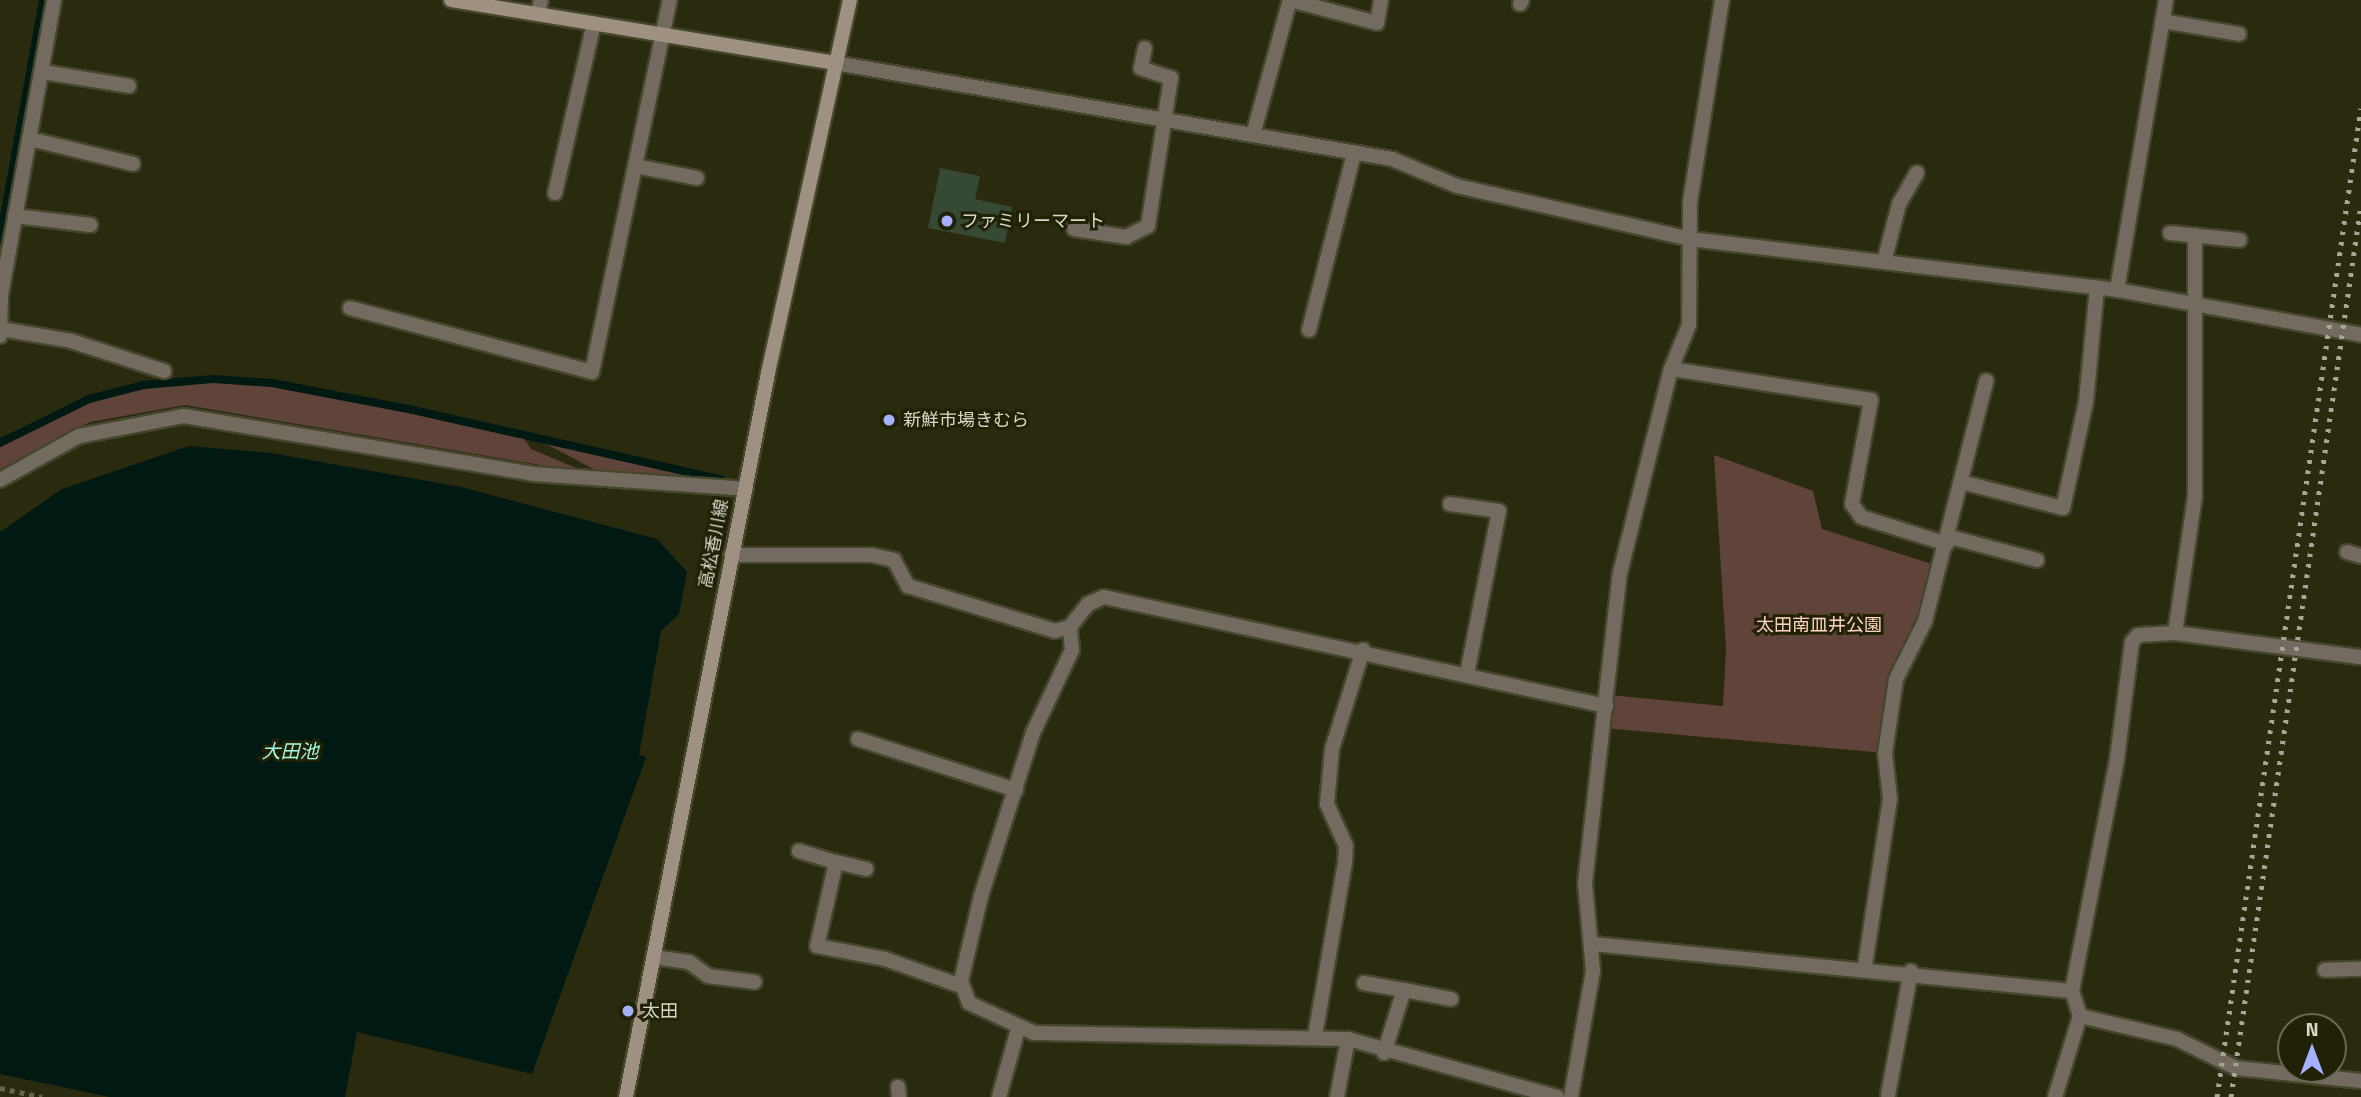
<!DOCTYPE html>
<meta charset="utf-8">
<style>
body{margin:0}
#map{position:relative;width:2361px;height:1097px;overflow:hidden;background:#2a2a0f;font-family:"Titillium Web","Noto Sans JP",sans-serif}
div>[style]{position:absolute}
.green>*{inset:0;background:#614439}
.water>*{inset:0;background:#001913}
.stream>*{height:8px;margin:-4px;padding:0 4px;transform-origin:4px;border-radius:4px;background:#001913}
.building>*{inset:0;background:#364934}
.path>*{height:4.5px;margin-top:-2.25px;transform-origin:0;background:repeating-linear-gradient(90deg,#65664e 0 5px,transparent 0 10px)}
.roads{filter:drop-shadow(2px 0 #46462d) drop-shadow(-2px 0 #46462d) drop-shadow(0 2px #46462d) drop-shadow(0 -2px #46462d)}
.street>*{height:14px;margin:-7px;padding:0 7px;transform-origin:7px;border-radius:7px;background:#736b60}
.secondary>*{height:14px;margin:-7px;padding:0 7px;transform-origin:7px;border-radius:7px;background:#9e917f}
.rail>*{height:5px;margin-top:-2.5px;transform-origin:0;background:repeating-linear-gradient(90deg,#a6a794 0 3.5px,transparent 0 10.5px)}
.dots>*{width:19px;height:19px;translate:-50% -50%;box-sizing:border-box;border:4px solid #212106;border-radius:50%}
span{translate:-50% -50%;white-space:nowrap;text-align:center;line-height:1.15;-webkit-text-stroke:6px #212106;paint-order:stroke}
.poi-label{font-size:18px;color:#d7d8c8}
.left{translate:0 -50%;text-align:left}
.street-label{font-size:18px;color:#d7d8c8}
.park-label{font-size:18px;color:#fed3c2}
.water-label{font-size:19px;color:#a0f8e2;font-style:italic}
.north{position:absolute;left:2277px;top:1013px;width:70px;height:70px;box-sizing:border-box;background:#212106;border:2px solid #6a6a54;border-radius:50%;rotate:0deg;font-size:19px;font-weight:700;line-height:28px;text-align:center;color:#d7d8c8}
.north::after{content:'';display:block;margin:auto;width:24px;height:32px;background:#a5b1fc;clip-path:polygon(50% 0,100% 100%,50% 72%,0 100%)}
</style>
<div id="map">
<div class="green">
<div style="clip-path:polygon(209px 382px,272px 385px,522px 436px,531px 449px,588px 473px,185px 405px,90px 422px,0 469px,0 446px,89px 402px,146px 388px)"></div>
<div style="clip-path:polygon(535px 438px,714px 479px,715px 481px,601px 473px)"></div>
<div style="clip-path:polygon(1714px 455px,1813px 491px,1822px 529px,1938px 566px,1925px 621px,1896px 679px,1885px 753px,1604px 728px,1609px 695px,1723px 706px,1726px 650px)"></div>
</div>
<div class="water">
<div style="clip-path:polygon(189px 446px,271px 453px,461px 487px,657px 539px,687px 572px,679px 614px,661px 631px,639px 755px,646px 757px,532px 1074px,357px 1032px,345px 1097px,110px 1097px,0 1074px,0 532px,62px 489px)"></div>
</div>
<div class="stream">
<div style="left:0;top:239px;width:243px;rotate:-79.8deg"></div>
<div style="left:0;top:443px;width:99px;rotate:-26.3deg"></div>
<div style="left:89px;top:399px;width:57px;rotate:-14.3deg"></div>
<div style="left:144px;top:385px;width:69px;rotate:-5deg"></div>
<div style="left:213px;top:379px;width:59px;rotate:3.9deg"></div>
<div style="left:272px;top:383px;width:144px;rotate:10.8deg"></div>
<div style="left:413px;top:410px;width:315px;rotate:12.7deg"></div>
</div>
<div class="building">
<div style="clip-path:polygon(940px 168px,980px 176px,975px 199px,1012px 207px,1005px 243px,928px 228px)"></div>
</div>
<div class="path">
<div style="left:0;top:1088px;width:43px;rotate:12.1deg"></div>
</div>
<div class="roads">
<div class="street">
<div style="left:1290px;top:0;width:90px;rotate:14.8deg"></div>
<div style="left:1377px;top:23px;width:23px;rotate:-80deg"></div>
<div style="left:1520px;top:4px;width:4px;rotate:-63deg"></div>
<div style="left:538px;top:14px;width:14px;rotate:-78deg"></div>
<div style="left:2162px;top:21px;width:78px;rotate:9.6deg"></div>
<div style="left:835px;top:63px;width:565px;rotate:9.78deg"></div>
<div style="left:1392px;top:159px;width:70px;rotate:22.6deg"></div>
<div style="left:1457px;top:186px;width:239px;rotate:12.8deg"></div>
<div style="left:1690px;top:239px;width:430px;rotate:6.8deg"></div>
<div style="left:2117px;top:290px;width:248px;rotate:10.4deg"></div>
<div style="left:43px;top:72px;width:87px;rotate:9.2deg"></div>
<div style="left:1253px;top:135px;width:140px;rotate:-74.7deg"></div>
<div style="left:30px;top:139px;width:106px;rotate:13.6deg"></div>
<div style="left:635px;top:166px;width:63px;rotate:11deg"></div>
<div style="left:555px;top:193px;width:174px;rotate:-77.1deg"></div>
<div style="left:15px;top:216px;width:76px;rotate:6.8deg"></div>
<div style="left:1074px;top:229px;width:53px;rotate:8.7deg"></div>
<div style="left:1126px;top:237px;width:25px;rotate:-27deg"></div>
<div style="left:1148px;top:226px;width:150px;rotate:-81.2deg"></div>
<div style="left:1171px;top:78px;width:32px;rotate:-162deg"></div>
<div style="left:1141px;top:68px;width:20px;rotate:-79deg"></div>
<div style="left:2170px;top:233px;width:70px;rotate:5.7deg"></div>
<div style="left:1884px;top:262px;width:60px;rotate:-75.5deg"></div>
<div style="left:1899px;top:204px;width:36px;rotate:-60deg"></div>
<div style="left:2117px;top:290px;width:294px;rotate:-80.4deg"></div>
<div style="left:350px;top:308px;width:250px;rotate:14.8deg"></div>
<div style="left:592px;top:372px;width:380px;rotate:-78.2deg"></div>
<div style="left:1px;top:329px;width:71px;rotate:9.7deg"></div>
<div style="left:71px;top:341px;width:98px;rotate:17.9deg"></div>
<div style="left:1309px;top:330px;width:183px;rotate:-75.7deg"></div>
<div style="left:0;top:336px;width:41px;rotate:-88.6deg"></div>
<div style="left:1px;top:295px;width:300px;rotate:-79.8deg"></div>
<div style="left:1671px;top:369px;width:202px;rotate:8.8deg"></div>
<div style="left:1871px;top:400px;width:106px;rotate:100.4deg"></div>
<div style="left:1852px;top:504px;width:16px;rotate:55deg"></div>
<div style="left:1861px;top:517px;width:90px;rotate:17.4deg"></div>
<div style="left:0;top:480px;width:90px;rotate:-29.1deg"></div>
<div style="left:79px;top:436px;width:107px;rotate:-10.8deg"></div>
<div style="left:184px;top:416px;width:354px;rotate:9.4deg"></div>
<div style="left:533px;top:474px;width:213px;rotate:4deg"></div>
<div style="left:1961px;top:482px;width:105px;rotate:14.3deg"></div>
<div style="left:2063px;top:508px;width:108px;rotate:-77.8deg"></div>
<div style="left:2086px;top:402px;width:115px;rotate:-84.5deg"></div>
<div style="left:1450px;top:504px;width:49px;rotate:8.1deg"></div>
<div style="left:1499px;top:511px;width:166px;rotate:101.1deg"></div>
<div style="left:1950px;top:537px;width:90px;rotate:14.8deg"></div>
<div style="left:2347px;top:552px;width:15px;rotate:16deg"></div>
<div style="left:731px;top:555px;width:141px"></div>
<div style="left:872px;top:555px;width:23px;rotate:13deg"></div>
<div style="left:894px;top:560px;width:30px;rotate:62deg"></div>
<div style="left:908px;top:586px;width:154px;rotate:17deg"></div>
<div style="left:1055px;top:631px;width:16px;rotate:-15deg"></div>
<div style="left:1070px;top:627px;width:29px;rotate:-52deg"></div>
<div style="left:1088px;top:604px;width:17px;rotate:-24deg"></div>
<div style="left:1104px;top:597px;width:514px;rotate:12.25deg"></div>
<div style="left:1070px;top:627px;width:23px;rotate:85deg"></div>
<div style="left:1072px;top:650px;width:92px;rotate:115.2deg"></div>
<div style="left:1033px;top:733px;width:171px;rotate:107.7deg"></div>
<div style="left:981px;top:896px;width:87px;rotate:103.2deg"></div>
<div style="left:961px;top:981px;width:23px;rotate:70deg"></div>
<div style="left:969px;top:1003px;width:72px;rotate:24.8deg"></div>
<div style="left:1034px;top:1033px;width:314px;rotate:1.1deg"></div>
<div style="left:1348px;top:1039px;width:217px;rotate:15.5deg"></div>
<div style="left:2175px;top:633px;width:138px;rotate:-81.7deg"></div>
<div style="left:2195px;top:496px;width:261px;rotate:-90deg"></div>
<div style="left:858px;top:739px;width:166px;rotate:17.9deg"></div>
<div style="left:799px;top:851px;width:39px;rotate:17deg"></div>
<div style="left:836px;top:862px;width:86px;rotate:102.7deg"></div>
<div style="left:817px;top:946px;width:69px;rotate:10.8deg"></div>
<div style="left:885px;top:959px;width:81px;rotate:19.6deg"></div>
<div style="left:836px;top:862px;width:31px;rotate:13deg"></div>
<div style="left:1592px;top:944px;width:482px;rotate:5.6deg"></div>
<div style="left:2072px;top:991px;width:26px;rotate:72deg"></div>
<div style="left:653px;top:957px;width:36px;rotate:8deg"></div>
<div style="left:689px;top:962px;width:24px;rotate:36deg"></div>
<div style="left:708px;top:976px;width:47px;rotate:7.3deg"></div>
<div style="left:1865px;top:966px;width:169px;rotate:-81.5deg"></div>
<div style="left:1890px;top:799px;width:46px;rotate:-96.2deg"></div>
<div style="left:1885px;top:753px;width:75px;rotate:-81.5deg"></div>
<div style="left:1896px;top:679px;width:65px;rotate:-63.4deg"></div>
<div style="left:1925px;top:621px;width:248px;rotate:-75.7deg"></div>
<div style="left:2325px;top:970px;width:36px;rotate:-2deg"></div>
<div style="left:1364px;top:983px;width:41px;rotate:9.9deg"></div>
<div style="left:2072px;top:991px;width:236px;rotate:-79deg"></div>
<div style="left:2117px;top:759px;width:118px;rotate:-82.7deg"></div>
<div style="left:2132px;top:642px;width:9px;rotate:-49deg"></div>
<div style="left:2138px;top:635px;width:37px;rotate:-3deg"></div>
<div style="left:2175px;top:633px;width:188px;rotate:7.4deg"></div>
<div style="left:1315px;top:1036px;width:176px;rotate:-80.2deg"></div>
<div style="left:1345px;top:863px;width:17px;rotate:-87deg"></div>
<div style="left:1346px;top:846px;width:46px;rotate:-114.3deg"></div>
<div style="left:1327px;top:804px;width:55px;rotate:-84.8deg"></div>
<div style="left:1332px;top:749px;width:104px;rotate:-72.6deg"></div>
<div style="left:1384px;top:1053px;width:66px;rotate:-72.4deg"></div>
<div style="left:1404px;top:990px;width:48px;rotate:10.8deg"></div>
<div style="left:898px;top:1087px;width:10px;rotate:84deg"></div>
<div style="left:1888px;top:1095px;width:126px;rotate:-79.5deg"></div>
<div style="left:999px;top:1097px;width:71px;rotate:-74.4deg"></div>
<div style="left:1337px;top:1097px;width:59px;rotate:-79.3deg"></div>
<div style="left:1571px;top:1097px;width:128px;rotate:-80.1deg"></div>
<div style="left:1593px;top:971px;width:88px;rotate:-95.2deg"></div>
<div style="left:1585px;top:883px;width:312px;rotate:-83.6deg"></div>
<div style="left:1620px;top:573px;width:210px;rotate:-76deg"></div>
<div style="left:1671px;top:369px;width:48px;rotate:-67.8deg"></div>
<div style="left:1689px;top:325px;width:123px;rotate:-89.5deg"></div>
<div style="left:1690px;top:202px;width:205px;rotate:-81deg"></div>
<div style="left:2055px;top:1097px;width:85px;rotate:-72.8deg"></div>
<div style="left:2080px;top:1016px;width:100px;rotate:13.3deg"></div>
<div style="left:2177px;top:1039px;width:66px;rotate:26.2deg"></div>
<div style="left:2236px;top:1068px;width:126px;rotate:5.9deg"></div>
</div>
<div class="secondary">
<div style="left:451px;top:0;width:389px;rotate:9.3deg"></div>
<div style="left:626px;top:1097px;width:738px;rotate:-78.9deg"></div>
<div style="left:768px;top:373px;width:382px;rotate:-77.6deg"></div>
</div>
</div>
<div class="rail">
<div style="left:2217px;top:1097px;width:999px;rotate:-81.72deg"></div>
<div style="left:2231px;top:1097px;width:901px;rotate:-81.71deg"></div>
</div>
<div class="dots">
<div style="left:947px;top:221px;background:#a5b1fc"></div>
<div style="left:889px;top:420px;background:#a5b1fc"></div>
<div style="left:628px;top:1011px;background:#a5b1fc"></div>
</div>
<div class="poi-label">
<span class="left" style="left:961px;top:221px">ファミリーマート</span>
<span class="left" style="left:903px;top:420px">新鮮市場きむら</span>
<span class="left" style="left:642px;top:1011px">太田</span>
</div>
<div class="street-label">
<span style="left:714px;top:544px;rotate:-79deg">高松香川線</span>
</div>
<div class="park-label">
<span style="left:1819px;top:625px">太田南皿井公園</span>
</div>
<div class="water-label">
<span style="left:290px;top:751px">大田池</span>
</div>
<div class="north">N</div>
</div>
